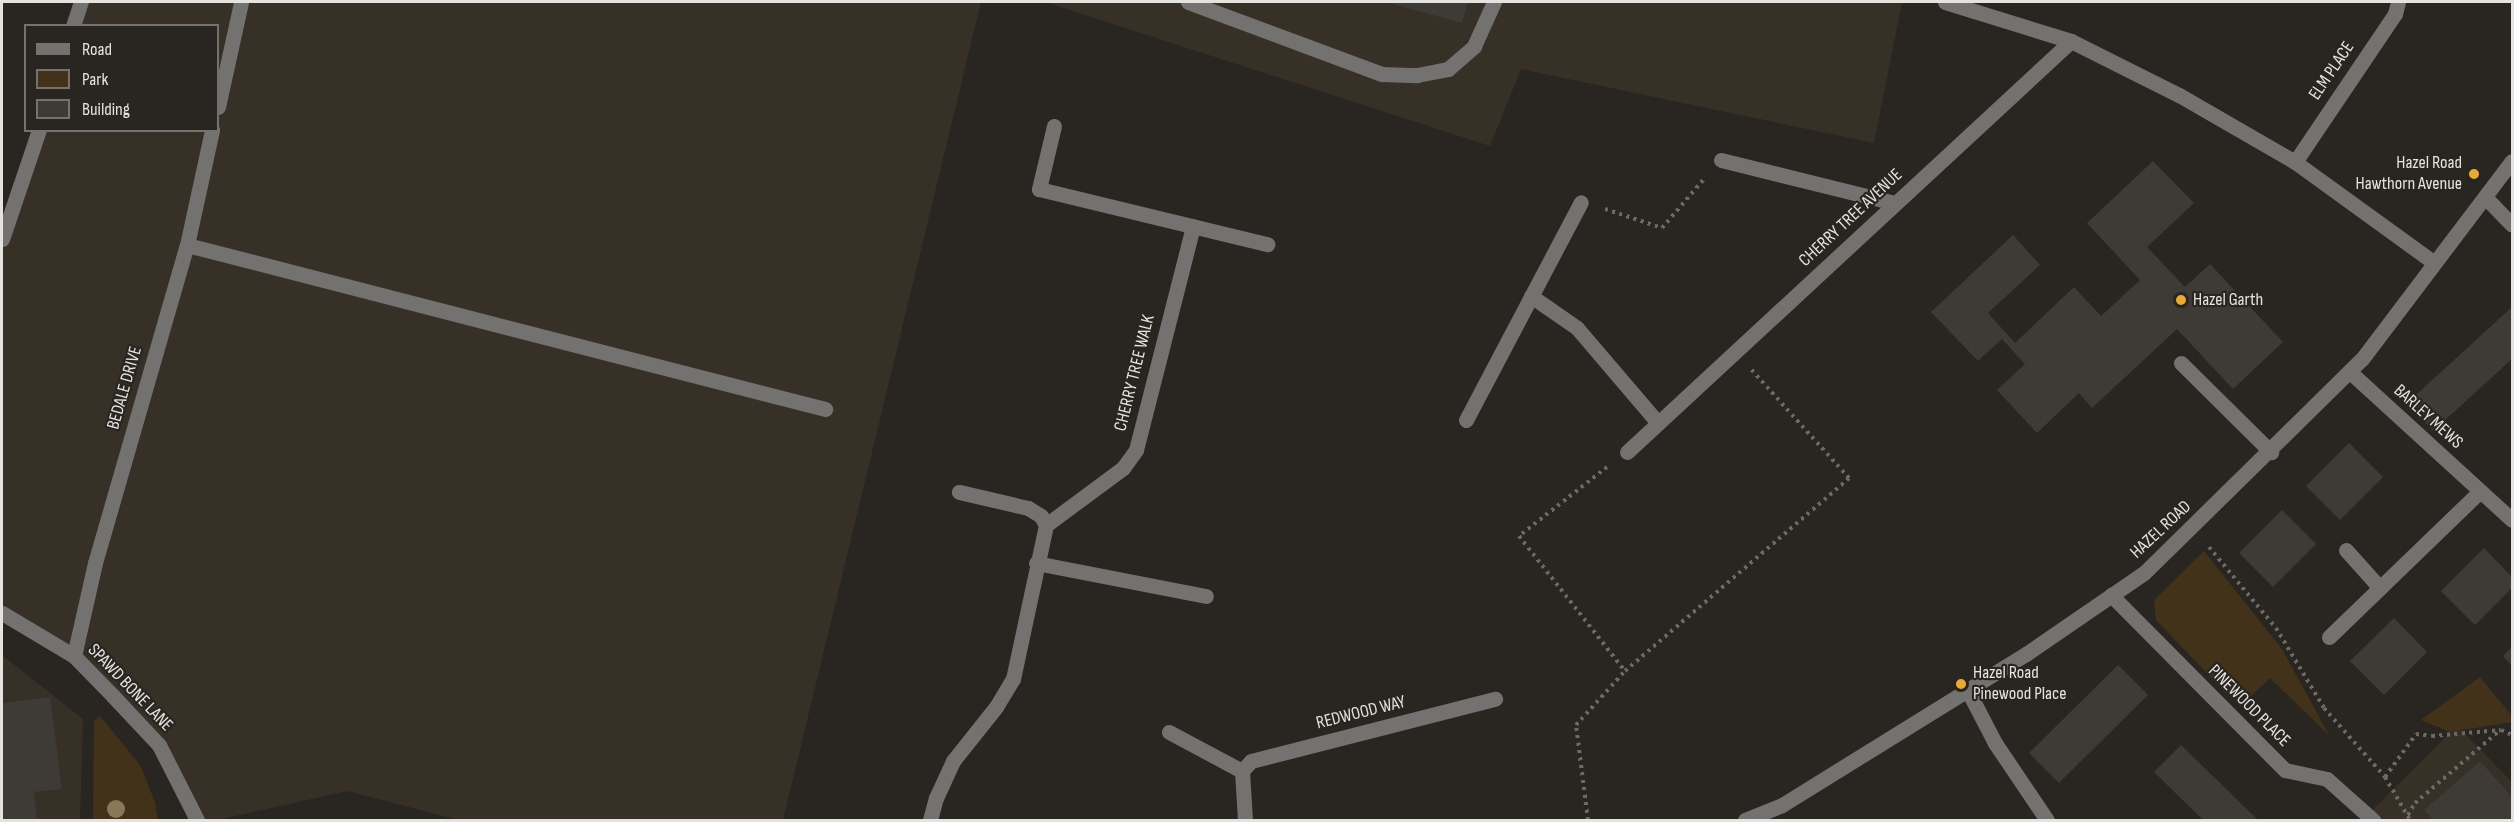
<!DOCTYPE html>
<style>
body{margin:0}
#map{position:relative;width:2514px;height:822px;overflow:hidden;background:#292621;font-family:"Sofia Sans Condensed",sans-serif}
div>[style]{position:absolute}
.built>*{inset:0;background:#363026}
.green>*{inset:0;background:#42321a}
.building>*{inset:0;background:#3e3a35}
.path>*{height:4px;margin-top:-2px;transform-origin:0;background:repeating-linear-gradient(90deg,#6d6a66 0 3px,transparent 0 7.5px)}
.minor>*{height:15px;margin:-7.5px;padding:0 7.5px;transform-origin:7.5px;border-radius:7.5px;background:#747270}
.trees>*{width:18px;height:18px;margin:-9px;border-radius:50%;background:#8b7757}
.dots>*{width:16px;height:16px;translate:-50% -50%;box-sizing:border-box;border:3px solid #292621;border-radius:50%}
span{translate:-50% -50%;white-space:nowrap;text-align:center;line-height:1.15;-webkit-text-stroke:4.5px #292621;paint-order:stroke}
.street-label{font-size:18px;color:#e5e3df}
.poi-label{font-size:18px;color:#e5e3df}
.right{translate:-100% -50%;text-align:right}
.left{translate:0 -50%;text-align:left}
.frame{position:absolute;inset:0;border:3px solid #e5e3df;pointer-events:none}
.legend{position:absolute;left:24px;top:24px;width:195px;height:108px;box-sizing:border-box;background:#292621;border:2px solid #74726d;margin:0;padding:8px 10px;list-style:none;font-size:18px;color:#e5e3df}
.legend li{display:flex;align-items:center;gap:12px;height:30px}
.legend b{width:30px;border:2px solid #74726d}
</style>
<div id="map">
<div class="built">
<div style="clip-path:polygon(81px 2px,981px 2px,783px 820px,459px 820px,347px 791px,217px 820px,197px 820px,159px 745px,74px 656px,2px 613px,2px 239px,39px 131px,218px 130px,218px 26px,73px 25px)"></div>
<div style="clip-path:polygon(1045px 2px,1902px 2px,1874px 143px,1521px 69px,1490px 146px)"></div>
<div style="clip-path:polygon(2px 655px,83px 719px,80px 820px,2px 820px)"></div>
<div style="clip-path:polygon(2457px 726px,2512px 782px,2512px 820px,2362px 820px)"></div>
</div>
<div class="green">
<div style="clip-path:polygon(2204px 551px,2282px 649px,2329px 735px,2270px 678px,2247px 700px,2232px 699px,2156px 620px,2154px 600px)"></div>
<div style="clip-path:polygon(2480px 677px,2512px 716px,2512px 722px,2450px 732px,2421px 720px)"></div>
<div style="clip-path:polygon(100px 716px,140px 765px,155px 802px,158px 820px,93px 820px,94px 721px)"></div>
</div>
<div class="building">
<div style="clip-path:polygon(1385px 2px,1468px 2px,1462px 23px)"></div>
<div style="clip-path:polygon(2153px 161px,2194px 203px,2147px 247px,2185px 287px,2210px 264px,2283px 342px,2233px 389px,2177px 329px,2092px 408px,2079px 393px,2037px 433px,1997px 390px,2025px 364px,2002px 339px,1978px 361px,1931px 312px,2013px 235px,2040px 265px,1988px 313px,2015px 343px,2074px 287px,2101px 316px,2140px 280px,2087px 223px)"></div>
<div style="clip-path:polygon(2512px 307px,2512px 359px,2433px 431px,2407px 403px)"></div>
<div style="clip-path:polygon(2349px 443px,2383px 477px,2340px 520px,2306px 486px)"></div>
<div style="clip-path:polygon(2282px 510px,2316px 544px,2273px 587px,2239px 553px)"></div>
<div style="clip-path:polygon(2484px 548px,2512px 577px,2512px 588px,2475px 625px,2441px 591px)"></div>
<div style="clip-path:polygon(2394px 618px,2427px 652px,2384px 695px,2350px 661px)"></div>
<div style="clip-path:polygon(2512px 647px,2512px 666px,2503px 656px)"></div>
<div style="clip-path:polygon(2118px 665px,2148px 695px,2059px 783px,2029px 753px)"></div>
<div style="clip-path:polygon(50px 697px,62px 789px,34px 792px,37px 820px,2px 820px,2px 703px)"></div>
<div style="clip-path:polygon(2181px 745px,2258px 820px,2203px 820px,2154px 772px)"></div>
<div style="clip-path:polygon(2480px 761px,2512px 797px,2512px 820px,2433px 820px,2424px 810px)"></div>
</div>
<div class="path">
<div style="left:1605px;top:209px;width:60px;rotate:18.4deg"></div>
<div style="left:1662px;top:228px;width:65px;rotate:-49.4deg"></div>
<div style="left:1607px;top:467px;width:112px;rotate:141.9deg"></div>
<div style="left:1519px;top:536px;width:172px;rotate:51.9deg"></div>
<div style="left:2209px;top:547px;width:105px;rotate:50.4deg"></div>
<div style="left:2276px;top:628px;width:93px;rotate:59deg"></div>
<div style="left:2324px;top:708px;width:92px;rotate:48.5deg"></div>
<div style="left:2385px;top:777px;width:50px;rotate:59.8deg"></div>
<div style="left:2385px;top:777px;width:53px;rotate:-54.2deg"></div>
<div style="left:2416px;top:734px;width:16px;rotate:7deg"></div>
<div style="left:2432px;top:736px;width:69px;rotate:-5deg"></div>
<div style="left:2501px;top:730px;width:12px;rotate:24deg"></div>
<div style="left:2408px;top:815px;width:14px;rotate:-60deg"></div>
<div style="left:2415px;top:803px;width:111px;rotate:-40.6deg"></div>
<div style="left:1588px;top:820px;width:96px;rotate:-97.2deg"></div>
<div style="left:1576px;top:725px;width:73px;rotate:-47.8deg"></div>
<div style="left:1625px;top:671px;width:296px;rotate:-40.7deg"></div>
<div style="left:1849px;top:478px;width:147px;rotate:-132deg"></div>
</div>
<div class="minor">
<div style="left:1188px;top:2px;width:207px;rotate:20.4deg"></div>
<div style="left:1382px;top:74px;width:35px;rotate:2deg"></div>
<div style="left:1417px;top:75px;width:32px;rotate:-11deg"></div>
<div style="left:1448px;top:69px;width:35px;rotate:-41deg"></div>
<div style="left:1474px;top:46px;width:48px;rotate:-65.6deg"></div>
<div style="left:1945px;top:2px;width:132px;rotate:17.2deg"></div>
<div style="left:2071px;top:41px;width:121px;rotate:26.6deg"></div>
<div style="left:2179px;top:95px;width:134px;rotate:30deg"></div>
<div style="left:2295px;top:162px;width:170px;rotate:35.9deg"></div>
<div style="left:73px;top:26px;width:25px;rotate:-72deg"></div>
<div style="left:218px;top:107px;width:107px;rotate:-77.6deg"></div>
<div style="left:1054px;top:126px;width:65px;rotate:103.4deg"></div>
<div style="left:1039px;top:189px;width:235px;rotate:13.6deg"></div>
<div style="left:1721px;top:160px;width:179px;rotate:13.9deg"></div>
<div style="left:2295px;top:162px;width:179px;rotate:-56deg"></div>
<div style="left:2395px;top:14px;width:12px;rotate:-76deg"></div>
<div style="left:2486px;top:198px;width:37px;rotate:46deg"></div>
<div style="left:2px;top:239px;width:115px;rotate:-71.3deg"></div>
<div style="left:187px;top:245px;width:659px;rotate:14.42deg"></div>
<div style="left:1531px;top:296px;width:56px;rotate:34.8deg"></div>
<div style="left:1577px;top:328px;width:125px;rotate:49.5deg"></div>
<div style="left:2181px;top:363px;width:127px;rotate:44.7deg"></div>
<div style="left:2350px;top:372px;width:219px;rotate:42.4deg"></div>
<div style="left:1466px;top:420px;width:246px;rotate:-62.2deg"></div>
<div style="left:1627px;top:452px;width:605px;rotate:-42.79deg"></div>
<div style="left:1046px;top:525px;width:96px;rotate:-36.5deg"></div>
<div style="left:1123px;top:468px;width:22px;rotate:-54deg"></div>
<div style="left:1136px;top:450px;width:231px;rotate:-75.7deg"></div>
<div style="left:2346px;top:550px;width:51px;rotate:48.2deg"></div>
<div style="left:1036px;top:563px;width:173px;rotate:11deg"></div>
<div style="left:2111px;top:595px;width:247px;rotate:45.2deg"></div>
<div style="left:2285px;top:770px;width:43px;rotate:12.1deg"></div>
<div style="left:2327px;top:779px;width:62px;rotate:41.7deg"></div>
<div style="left:2px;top:613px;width:84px;rotate:30.8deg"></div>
<div style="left:74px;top:656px;width:56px;rotate:45.7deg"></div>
<div style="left:113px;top:696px;width:67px;rotate:46.8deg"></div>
<div style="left:159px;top:745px;width:84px;rotate:63.1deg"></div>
<div style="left:2329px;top:637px;width:210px;rotate:-44deg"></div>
<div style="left:74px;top:656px;width:95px;rotate:-77.3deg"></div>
<div style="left:95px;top:563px;width:331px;rotate:-73.9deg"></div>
<div style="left:187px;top:245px;width:118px;rotate:-77.7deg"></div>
<div style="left:1967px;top:689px;width:61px;rotate:62.6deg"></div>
<div style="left:1995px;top:743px;width:93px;rotate:56deg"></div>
<div style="left:1169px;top:732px;width:83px;rotate:28.1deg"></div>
<div style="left:930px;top:820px;width:23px;rotate:-75deg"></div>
<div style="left:936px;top:798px;width:41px;rotate:-65.3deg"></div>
<div style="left:953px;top:761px;width:69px;rotate:-51.5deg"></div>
<div style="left:996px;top:707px;width:33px;rotate:-59deg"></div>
<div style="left:1013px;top:679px;width:157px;rotate:-77.9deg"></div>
<div style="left:1046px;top:525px;width:10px;rotate:-119deg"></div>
<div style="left:1041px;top:516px;width:15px;rotate:-148deg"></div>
<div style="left:1028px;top:508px;width:71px;rotate:-166.9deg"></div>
<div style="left:1245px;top:820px;width:49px;rotate:-93.5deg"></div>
<div style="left:1242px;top:771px;width:13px;rotate:-48deg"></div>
<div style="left:1251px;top:761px;width:252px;rotate:-14.3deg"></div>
<div style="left:1745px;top:820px;width:40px;rotate:-22deg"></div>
<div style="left:1782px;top:805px;width:287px;rotate:-31.8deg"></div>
<div style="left:2026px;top:654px;width:143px;rotate:-34.5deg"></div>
<div style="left:2144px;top:573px;width:305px;rotate:-44.5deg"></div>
<div style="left:2362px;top:359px;width:248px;rotate:-52.9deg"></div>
</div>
<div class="trees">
<div style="left:116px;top:809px"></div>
</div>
<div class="dots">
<div style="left:2474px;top:174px;background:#e9aa38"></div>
<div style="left:2181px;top:300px;background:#e9aa38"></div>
<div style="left:1961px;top:684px;background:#e9aa38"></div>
</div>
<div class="street-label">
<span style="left:2332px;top:71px;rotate:-56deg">ELM PLACE</span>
<span style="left:1851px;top:218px;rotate:-43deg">CHERRY TREE AVENUE</span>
<span style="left:1135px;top:373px;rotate:-76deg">CHERRY TREE WALK</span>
<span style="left:125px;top:388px;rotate:-74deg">BEDALE DRIVE</span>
<span style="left:2428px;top:417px;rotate:42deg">BARLEY MEWS</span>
<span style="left:2161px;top:530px;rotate:-43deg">HAZEL ROAD</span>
<span style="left:130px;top:688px;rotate:46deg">SPAWD BONE LANE</span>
<span style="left:2249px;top:706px;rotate:45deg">PINEWOOD PLACE</span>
<span style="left:1361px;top:713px;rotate:-14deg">REDWOOD WAY</span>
</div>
<div class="poi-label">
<span class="right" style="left:2462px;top:174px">Hazel Road<br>Hawthorn Avenue</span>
<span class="left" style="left:2193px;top:300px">Hazel Garth</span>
<span class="left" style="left:1973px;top:684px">Hazel Road<br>Pinewood Place</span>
</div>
<div class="frame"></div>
<ul class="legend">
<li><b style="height:8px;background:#747270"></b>Road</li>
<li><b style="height:16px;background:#42321a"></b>Park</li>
<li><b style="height:16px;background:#3e3a35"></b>Building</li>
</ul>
</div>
